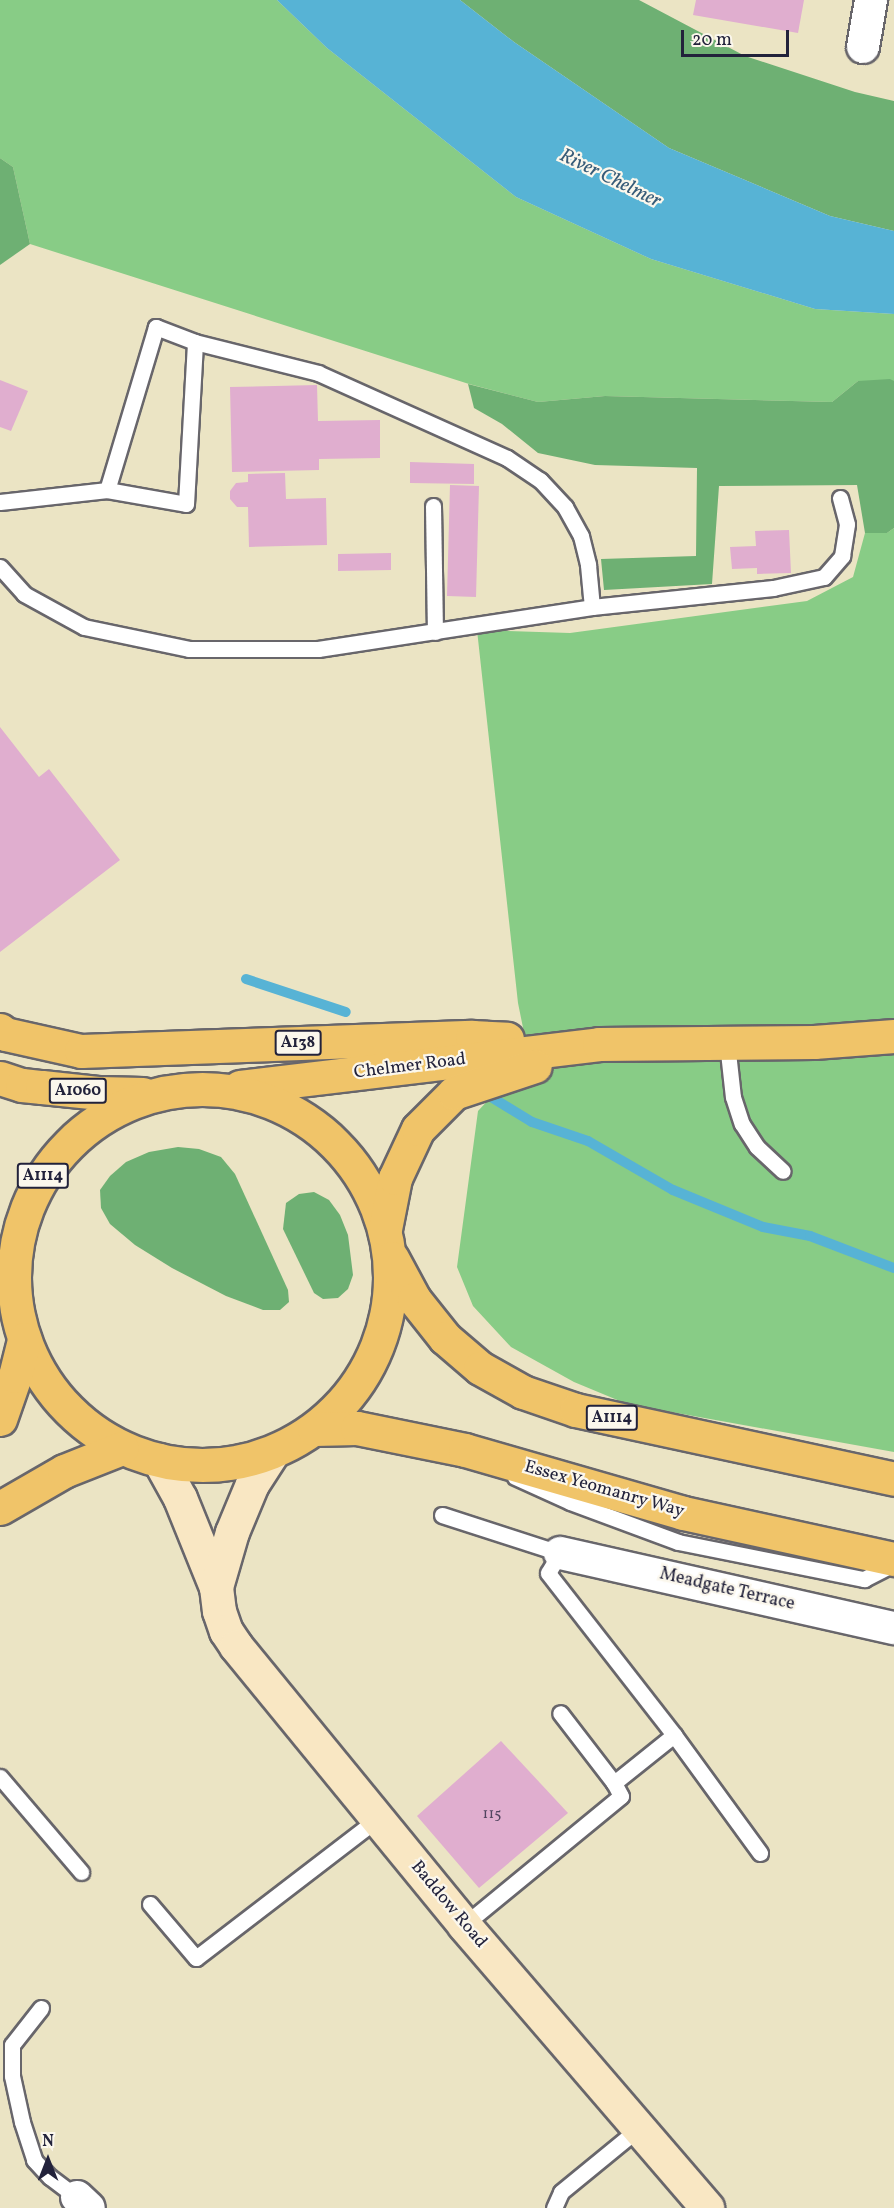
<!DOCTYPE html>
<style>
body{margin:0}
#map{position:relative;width:894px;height:2208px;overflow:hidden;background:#ebe4c4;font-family:Vollkorn,serif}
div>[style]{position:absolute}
.green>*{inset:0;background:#88cc86}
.forest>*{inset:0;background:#6eb073}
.water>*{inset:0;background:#57b3d5}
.stream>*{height:10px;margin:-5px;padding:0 5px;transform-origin:5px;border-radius:5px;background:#57b3d5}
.building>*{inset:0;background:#e0aecf}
.roads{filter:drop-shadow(2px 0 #68666b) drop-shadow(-2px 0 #68666b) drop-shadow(0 2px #68666b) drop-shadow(0 -2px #68666b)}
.lane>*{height:15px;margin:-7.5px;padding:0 7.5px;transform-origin:7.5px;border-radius:7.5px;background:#fff}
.street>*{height:32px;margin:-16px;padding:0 16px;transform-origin:16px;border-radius:16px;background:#fff}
.secondary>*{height:33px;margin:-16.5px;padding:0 16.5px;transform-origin:16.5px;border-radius:16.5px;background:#f9e7c3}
.primary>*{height:33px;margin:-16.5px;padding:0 16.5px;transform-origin:16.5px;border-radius:16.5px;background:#f0c469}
.primary>.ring{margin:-16.5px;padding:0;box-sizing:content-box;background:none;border:33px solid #f0c469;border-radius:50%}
span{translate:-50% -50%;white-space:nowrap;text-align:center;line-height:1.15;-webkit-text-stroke:4.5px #fbf7ec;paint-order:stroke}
.number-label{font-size:15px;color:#524560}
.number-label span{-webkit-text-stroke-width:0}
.shield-label span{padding:2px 4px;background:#fbf7ec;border:2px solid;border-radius:4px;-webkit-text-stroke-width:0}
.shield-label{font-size:16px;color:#22223b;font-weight:700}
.street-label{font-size:18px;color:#22223b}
.water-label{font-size:20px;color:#375c79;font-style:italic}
.north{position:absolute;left:18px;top:2130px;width:60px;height:60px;-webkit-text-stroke:4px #fbf7ec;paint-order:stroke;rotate:0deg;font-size:16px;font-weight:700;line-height:24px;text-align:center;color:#22223b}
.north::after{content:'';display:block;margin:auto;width:21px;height:27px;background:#22223b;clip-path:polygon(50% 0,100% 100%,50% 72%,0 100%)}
.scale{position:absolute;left:681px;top:30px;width:108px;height:27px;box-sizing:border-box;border:3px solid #22223b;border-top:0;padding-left:8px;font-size:18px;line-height:21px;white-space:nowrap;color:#22223b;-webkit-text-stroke:4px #fbf7ec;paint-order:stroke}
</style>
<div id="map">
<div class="green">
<div style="clip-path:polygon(0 0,277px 0,327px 48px,516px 197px,651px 259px,815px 309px,894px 314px,894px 381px,858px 381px,832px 402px,605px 396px,538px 402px,469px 384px,30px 244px,13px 167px,0 158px)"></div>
<div style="clip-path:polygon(894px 528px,894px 1452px,627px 1404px,574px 1382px,511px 1347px,473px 1306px,457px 1267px,478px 1111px,491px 1097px,534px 1082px,518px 1003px,477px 630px,570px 633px,807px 601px,853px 577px,865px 533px,887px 533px)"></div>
</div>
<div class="forest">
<div style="clip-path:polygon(460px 0,639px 0,745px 56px,855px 92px,894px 101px,894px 231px,830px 216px,669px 148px,514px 42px)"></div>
<div style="clip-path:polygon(0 158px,13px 167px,30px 244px,0 265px)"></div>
<div style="clip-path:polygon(890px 379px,894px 381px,894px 528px,887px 533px,865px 533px,857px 485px,719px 486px,712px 584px,604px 590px,601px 559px,696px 556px,697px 468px,595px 465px,538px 453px,502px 424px,474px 408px,468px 384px,538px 402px,605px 396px,832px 402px,858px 381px)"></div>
<div style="clip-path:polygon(178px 1147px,199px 1149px,221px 1157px,235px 1174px,288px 1290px,289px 1302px,280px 1310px,263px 1310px,226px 1296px,172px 1268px,135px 1245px,110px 1224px,101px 1208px,100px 1190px,110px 1176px,126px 1162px,149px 1152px)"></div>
<div style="clip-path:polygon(314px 1192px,329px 1200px,340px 1215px,348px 1235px,353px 1275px,348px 1289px,338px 1298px,323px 1299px,314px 1293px,283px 1229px,286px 1203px,299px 1194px)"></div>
</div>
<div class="water">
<div style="clip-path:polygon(277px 0,460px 0,514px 42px,669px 148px,830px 216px,894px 231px,894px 314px,815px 309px,651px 259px,516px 197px,327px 48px)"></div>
</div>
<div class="stream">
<div style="left:246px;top:979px;width:105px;rotate:18.3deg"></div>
<div style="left:491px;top:1097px;width:48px;rotate:31.4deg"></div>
<div style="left:532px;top:1122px;width:59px;rotate:18.7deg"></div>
<div style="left:588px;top:1141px;width:98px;rotate:30deg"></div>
<div style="left:673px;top:1190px;width:97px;rotate:22.3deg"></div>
<div style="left:763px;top:1227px;width:48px;rotate:10.8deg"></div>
<div style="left:810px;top:1236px;width:90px;rotate:20.9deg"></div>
</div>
<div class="building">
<div style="clip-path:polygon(696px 0,804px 0,798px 33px,693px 15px)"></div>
<div style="clip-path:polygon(0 380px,28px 391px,11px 431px,0 427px)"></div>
<div style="clip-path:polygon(317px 385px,318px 421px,380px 420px,380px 458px,319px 459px,319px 470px,232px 472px,230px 387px)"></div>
<div style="clip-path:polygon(410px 462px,474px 464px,474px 484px,410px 483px)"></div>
<div style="clip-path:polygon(285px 473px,286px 499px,326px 498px,327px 545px,249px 547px,248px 507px,237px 507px,230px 499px,230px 491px,236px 483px,248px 482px,248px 474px)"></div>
<div style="clip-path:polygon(450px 485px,479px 486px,476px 597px,447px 596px)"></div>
<div style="clip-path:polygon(789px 530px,791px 573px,757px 574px,757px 568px,732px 569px,730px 547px,756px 546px,755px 531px)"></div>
<div style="clip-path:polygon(391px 553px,391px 570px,338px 571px,338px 554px)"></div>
<div style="clip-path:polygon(0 727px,39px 777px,49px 769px,120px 860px,0 952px)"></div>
<div style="clip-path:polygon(501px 1741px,568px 1813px,479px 1888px,417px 1816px)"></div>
</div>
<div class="roads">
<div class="lane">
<div style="left:195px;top:342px;width:127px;rotate:14.1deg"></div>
<div style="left:318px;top:373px;width:207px;rotate:24.2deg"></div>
<div style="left:507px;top:458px;width:40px;rotate:34deg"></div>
<div style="left:540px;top:480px;width:37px;rotate:47deg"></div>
<div style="left:565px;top:507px;width:33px;rotate:61deg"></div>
<div style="left:581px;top:536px;width:30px;rotate:76deg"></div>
<div style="left:588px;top:565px;width:42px;rotate:84.6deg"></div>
<div style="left:0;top:502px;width:108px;rotate:-6.4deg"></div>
<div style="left:107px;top:490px;width:80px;rotate:10deg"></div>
<div style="left:186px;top:504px;width:162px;rotate:-86.8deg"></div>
<div style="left:195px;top:342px;width:42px;rotate:-159deg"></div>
<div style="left:156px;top:327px;width:170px;rotate:106.7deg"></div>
<div style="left:433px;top:506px;width:126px;rotate:89.1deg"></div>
<div style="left:0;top:567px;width:36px;rotate:48deg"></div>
<div style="left:24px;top:594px;width:68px;rotate:28.8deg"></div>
<div style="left:84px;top:627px;width:107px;rotate:11.8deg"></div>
<div style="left:189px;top:649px;width:129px"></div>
<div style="left:318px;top:649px;width:277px;rotate:-8.7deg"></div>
<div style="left:592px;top:607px;width:182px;rotate:-6deg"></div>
<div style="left:773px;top:588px;width:52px;rotate:-12.2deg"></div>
<div style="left:824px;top:577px;width:28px;rotate:-49deg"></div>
<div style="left:842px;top:556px;width:32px;rotate:-81deg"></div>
<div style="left:847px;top:524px;width:27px;rotate:-105deg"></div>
<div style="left:727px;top:1043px;width:54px;rotate:83.7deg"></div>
<div style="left:733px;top:1097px;width:28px;rotate:72deg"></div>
<div style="left:742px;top:1124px;width:27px;rotate:57deg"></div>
<div style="left:757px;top:1147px;width:35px;rotate:43deg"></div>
<div style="left:515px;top:1477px;width:60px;rotate:24.4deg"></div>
<div style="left:570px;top:1502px;width:115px;rotate:20.3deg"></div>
<div style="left:678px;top:1542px;width:190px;rotate:11.3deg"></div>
<div style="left:864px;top:1579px;width:34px;rotate:-27deg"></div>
<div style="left:442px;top:1515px;width:124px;rotate:17.9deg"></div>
<div style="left:560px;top:1553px;width:23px;rotate:121deg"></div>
<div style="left:548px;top:1573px;width:205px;rotate:52.1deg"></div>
<div style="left:674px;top:1735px;width:146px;rotate:53.9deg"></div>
<div style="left:0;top:1777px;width:125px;rotate:49.5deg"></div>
<div style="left:614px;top:1783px;width:77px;rotate:-38.7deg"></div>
<div style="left:150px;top:1904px;width:71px;rotate:49.6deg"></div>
<div style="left:196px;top:1958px;width:228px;rotate:-37.5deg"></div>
<div style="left:464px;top:1925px;width:203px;rotate:-39.4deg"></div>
<div style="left:621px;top:1796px;width:15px;rotate:-118deg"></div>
<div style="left:614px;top:1783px;width:88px;rotate:-127.6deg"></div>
<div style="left:41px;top:2008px;width:47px;rotate:128.1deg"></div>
<div style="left:12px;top:2045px;width:31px;rotate:90deg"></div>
<div style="left:12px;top:2076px;width:47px;rotate:77.7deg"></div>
<div style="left:22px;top:2122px;width:40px;rotate:72deg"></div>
<div style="left:34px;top:2160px;width:23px;rotate:47deg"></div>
<div style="left:50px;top:2177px;width:34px;rotate:37deg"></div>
<div style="left:554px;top:2208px;width:17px;rotate:-66deg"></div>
<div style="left:561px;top:2192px;width:99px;rotate:-39.3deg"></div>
</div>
<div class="street">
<div style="left:863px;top:47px;width:48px;rotate:-80.3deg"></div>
<div style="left:560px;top:1553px;width:342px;rotate:12.7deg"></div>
<div style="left:77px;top:2197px;width:16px;rotate:43deg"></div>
</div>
<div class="secondary">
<div style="left:159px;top:1460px;width:43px;rotate:61.1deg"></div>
<div style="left:180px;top:1498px;width:96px;rotate:68deg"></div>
<div style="left:216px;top:1587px;width:24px;rotate:83deg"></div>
<div style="left:219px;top:1611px;width:21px;rotate:71deg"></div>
<div style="left:226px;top:1631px;width:18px;rotate:56deg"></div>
<div style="left:236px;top:1646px;width:360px;rotate:50.7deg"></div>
<div style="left:464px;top:1925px;width:373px;rotate:49.3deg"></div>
<div style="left:216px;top:1587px;width:57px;rotate:-73.8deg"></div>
<div style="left:232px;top:1532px;width:52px;rotate:-67.4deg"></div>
<div style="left:252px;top:1484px;width:38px;rotate:-57deg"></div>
</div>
<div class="primary">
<div style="left:0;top:1030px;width:6px;rotate:39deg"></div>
<div style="left:5px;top:1034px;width:78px;rotate:12.6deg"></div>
<div style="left:81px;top:1051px;width:391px;rotate:-2.1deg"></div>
<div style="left:472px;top:1037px;width:35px;rotate:3deg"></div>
<div style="left:0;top:1078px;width:23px;rotate:18deg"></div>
<div style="left:22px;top:1085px;width:20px;rotate:6deg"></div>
<div style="left:42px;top:1087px;width:56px;rotate:6.1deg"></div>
<div style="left:98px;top:1093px;width:45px;rotate:1.3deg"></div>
<div style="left:240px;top:1087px;width:362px;rotate:-6.8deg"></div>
<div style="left:599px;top:1044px;width:215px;rotate:-0.5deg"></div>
<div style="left:814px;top:1042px;width:80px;rotate:-4.3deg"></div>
<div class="ring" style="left:14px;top:1089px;width:343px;height:343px"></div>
<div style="left:385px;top:1229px;width:52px;rotate:-78.9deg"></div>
<div style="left:395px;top:1178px;width:54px;rotate:-64.9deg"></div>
<div style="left:418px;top:1129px;width:51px;rotate:-45deg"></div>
<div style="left:454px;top:1093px;width:85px;rotate:-18.4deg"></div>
<div style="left:392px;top:1258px;width:47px;rotate:61.8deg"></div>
<div style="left:414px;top:1299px;width:50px;rotate:51.5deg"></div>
<div style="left:445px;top:1338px;width:46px;rotate:40.6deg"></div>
<div style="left:480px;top:1368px;width:49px;rotate:29.2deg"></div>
<div style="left:523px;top:1392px;width:56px;rotate:18.8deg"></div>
<div style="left:576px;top:1410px;width:325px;rotate:12.2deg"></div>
<div style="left:0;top:1419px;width:46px;rotate:-70.8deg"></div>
<div style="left:15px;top:1376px;width:38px;rotate:-76deg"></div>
<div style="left:314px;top:1429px;width:43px;rotate:-1.3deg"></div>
<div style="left:357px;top:1428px;width:110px;rotate:11.5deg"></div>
<div style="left:465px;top:1450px;width:227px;rotate:16.1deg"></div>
<div style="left:683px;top:1513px;width:216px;rotate:12.3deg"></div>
<div style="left:0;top:1508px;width:74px;rotate:-30deg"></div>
<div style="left:64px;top:1471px;width:62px;rotate:-21.6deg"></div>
</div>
</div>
<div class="number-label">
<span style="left:492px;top:1815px">115</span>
</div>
<div class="shield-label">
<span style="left:298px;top:1043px">A138</span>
<span style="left:78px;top:1091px">A1060</span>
<span style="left:43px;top:1176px">A1114</span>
<span style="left:612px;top:1418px">A1114</span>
</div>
<div class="street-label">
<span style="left:410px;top:1067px;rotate:-7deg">Chelmer Road</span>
<span style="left:604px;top:1490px;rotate:16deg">Essex Yeomanry Way</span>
<span style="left:727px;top:1590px;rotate:13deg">Meadgate Terrace</span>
<span style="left:448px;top:1905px;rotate:50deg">Baddow Road</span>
</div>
<div class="water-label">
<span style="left:610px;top:179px;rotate:26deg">River Chelmer</span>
</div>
<div class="north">N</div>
<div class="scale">20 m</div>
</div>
